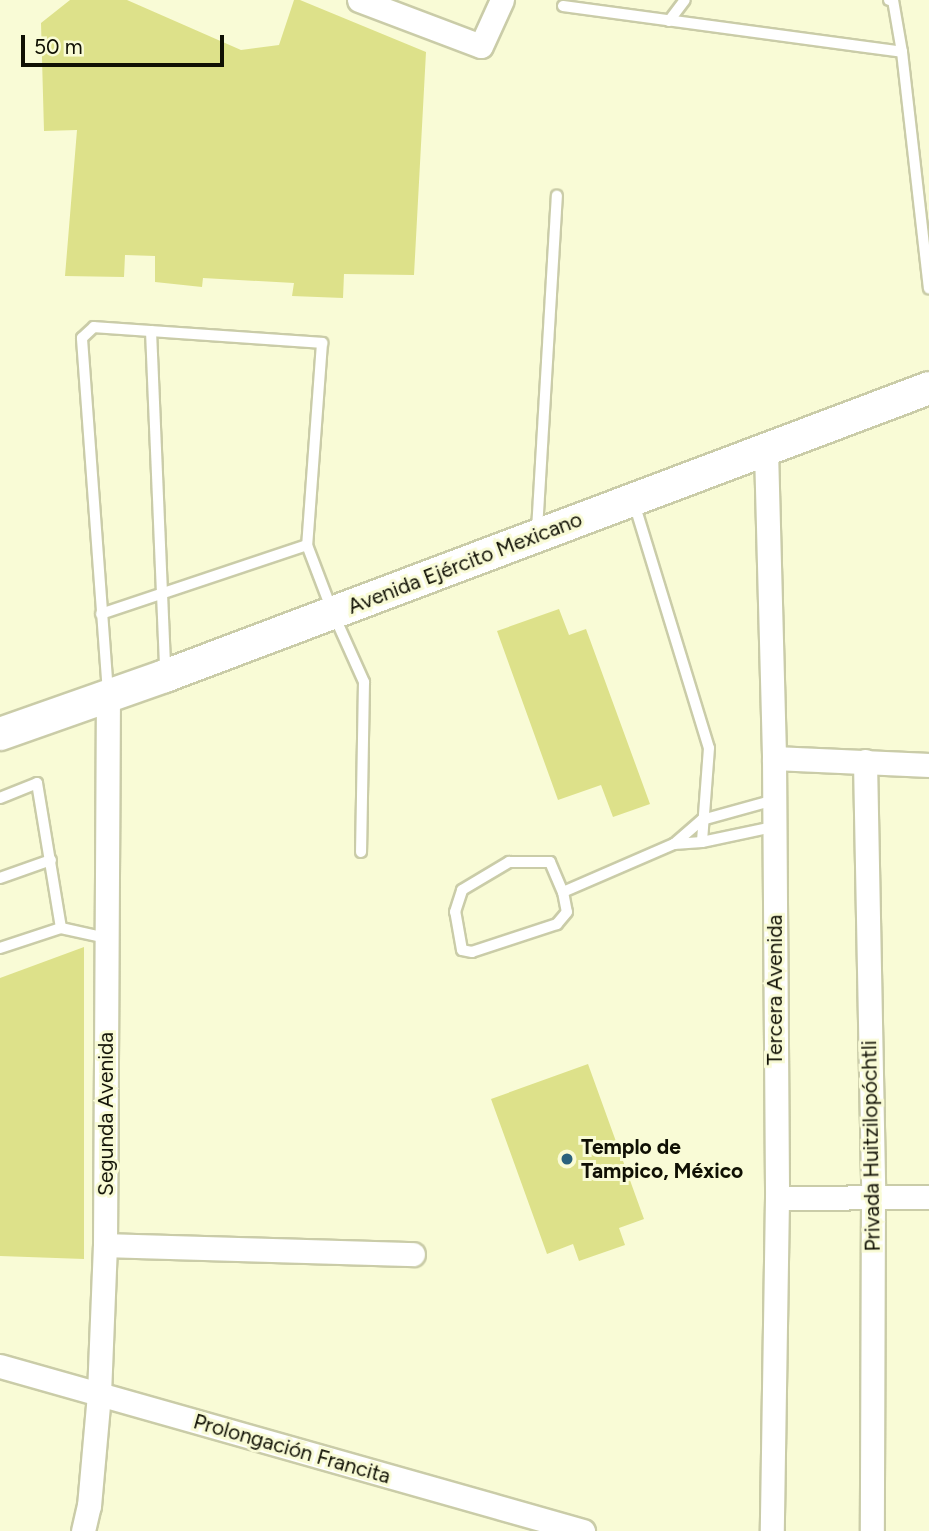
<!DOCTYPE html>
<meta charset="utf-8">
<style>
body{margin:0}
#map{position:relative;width:929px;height:1531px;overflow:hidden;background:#f9fbd6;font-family:Figtree,sans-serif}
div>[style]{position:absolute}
.building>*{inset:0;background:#dde18a}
.roads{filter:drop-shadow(2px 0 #cacca8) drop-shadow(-2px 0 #cacca8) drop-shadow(0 2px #cacca8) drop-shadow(0 -2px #cacca8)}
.lane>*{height:10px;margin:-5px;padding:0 5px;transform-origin:5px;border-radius:5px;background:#fff}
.street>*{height:23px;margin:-11.5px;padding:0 11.5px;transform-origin:11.5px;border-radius:11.5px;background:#fff}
.secondary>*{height:32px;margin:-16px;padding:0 16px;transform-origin:16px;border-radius:16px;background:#fff}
.dots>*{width:19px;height:19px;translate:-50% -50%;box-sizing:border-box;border:4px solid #f9fbd6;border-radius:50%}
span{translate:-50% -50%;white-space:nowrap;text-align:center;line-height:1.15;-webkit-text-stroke:6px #f9fbd6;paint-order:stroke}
.street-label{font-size:21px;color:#101004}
.poi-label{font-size:21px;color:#101004;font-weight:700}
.left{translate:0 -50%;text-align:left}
.scale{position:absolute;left:21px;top:35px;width:203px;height:32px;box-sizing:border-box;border:4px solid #101004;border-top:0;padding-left:9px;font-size:21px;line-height:24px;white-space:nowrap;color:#101004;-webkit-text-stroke:5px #f9fbd6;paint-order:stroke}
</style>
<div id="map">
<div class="building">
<div style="clip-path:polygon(70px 0,127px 0,241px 50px,279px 45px,294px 0,300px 0,426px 52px,414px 275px,344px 274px,343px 298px,292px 296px,294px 283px,203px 278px,202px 287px,155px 282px,155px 256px,125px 255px,124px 277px,65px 276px,77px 130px,44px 131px,41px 23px)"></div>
<div style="clip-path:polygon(559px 609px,569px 635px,586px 629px,650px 804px,613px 817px,601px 785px,558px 800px,497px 631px)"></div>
<div style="clip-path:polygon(84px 947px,84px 1259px,0 1256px,0 978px)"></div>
<div style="clip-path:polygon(588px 1064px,644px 1219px,619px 1228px,625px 1245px,579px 1261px,573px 1244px,547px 1254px,491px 1099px)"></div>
</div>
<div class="roads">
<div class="lane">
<div style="left:889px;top:0;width:4px"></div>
<div style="left:893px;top:0;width:53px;rotate:80.2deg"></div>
<div style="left:563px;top:6px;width:342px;rotate:7.7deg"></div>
<div style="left:902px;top:52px;width:238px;rotate:83.5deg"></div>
<div style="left:669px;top:21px;width:26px;rotate:-53deg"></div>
<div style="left:151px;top:331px;width:340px;rotate:87.6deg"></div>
<div style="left:634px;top:503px;width:256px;rotate:73deg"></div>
<div style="left:709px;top:748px;width:94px;rotate:94.3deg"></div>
<div style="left:537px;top:530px;width:335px;rotate:-86.6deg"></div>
<div style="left:101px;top:614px;width:217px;rotate:-18.5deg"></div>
<div style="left:108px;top:693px;width:356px;rotate:-94.2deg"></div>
<div style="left:82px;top:338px;width:16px;rotate:-43deg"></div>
<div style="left:94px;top:327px;width:229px;rotate:4deg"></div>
<div style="left:322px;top:343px;width:203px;rotate:94.2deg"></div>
<div style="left:307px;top:545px;width:73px;rotate:69.1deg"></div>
<div style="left:333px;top:613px;width:76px;rotate:65.8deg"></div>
<div style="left:364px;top:682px;width:170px;rotate:91deg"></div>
<div style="left:0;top:798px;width:40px;rotate:-22deg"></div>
<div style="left:37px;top:783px;width:147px;rotate:80.6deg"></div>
<div style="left:61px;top:928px;width:47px;rotate:12.3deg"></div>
<div style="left:674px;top:844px;width:28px;rotate:-4deg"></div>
<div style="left:702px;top:842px;width:73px;rotate:-11.9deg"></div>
<div style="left:509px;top:862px;width:41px"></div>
<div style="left:550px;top:862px;width:33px;rotate:67deg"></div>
<div style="left:563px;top:892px;width:20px;rotate:79deg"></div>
<div style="left:567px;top:912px;width:16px;rotate:130deg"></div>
<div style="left:557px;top:924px;width:89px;rotate:161.8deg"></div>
<div style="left:472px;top:952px;width:10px;rotate:-169deg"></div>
<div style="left:462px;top:950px;width:39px;rotate:-100deg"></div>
<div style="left:455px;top:912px;width:23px;rotate:-72deg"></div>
<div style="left:462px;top:890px;width:55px;rotate:-30.8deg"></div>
<div style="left:0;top:878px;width:54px;rotate:-19.4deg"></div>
<div style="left:563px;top:892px;width:121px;rotate:-23.4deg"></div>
<div style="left:674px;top:844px;width:37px;rotate:-41deg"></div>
<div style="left:702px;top:820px;width:75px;rotate:-15.5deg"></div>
<div style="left:0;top:948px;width:64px;rotate:-18.2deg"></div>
</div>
<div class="street">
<div style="left:359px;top:0;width:130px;rotate:20.7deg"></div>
<div style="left:481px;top:46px;width:51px;rotate:-65.5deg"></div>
<div style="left:766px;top:450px;width:308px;rotate:88.5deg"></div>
<div style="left:774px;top:758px;width:440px;rotate:89.6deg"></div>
<div style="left:777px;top:1198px;width:333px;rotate:90.9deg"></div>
<div style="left:774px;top:758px;width:155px;rotate:2.6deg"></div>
<div style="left:865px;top:761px;width:436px;rotate:88.9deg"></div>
<div style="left:873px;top:1197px;width:334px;rotate:90.2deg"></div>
<div style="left:777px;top:1198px;width:152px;rotate:-0.4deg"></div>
<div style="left:105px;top:1245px;width:308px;rotate:1.7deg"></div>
<div style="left:0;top:1366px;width:606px;rotate:15.8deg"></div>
<div style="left:83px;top:1531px;width:26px;rotate:-77deg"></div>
<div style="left:89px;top:1506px;width:112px;rotate:-84.9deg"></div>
<div style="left:99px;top:1394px;width:149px;rotate:-87.7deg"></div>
<div style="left:105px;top:1245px;width:549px;rotate:-89.69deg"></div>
</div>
<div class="secondary">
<div style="left:0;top:734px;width:175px;rotate:-19.4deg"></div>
<div style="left:165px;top:676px;width:816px;rotate:-20.65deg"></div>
</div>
</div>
<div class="dots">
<div style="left:567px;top:1159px;background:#2a627c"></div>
</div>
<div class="street-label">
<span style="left:465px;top:563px;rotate:-21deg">Avenida Ejército Mexicano</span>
<span style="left:775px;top:990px;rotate:-90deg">Tercera Avenida</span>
<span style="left:106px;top:1114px;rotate:-90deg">Segunda Avenida</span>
<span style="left:871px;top:1146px;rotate:-91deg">Privada Huitzilopóchtli</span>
<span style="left:292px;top:1449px;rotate:16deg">Prolongación Francita</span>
</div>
<div class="poi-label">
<span class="left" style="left:581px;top:1159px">Templo de<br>Tampico, México</span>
</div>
<div class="scale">50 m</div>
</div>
